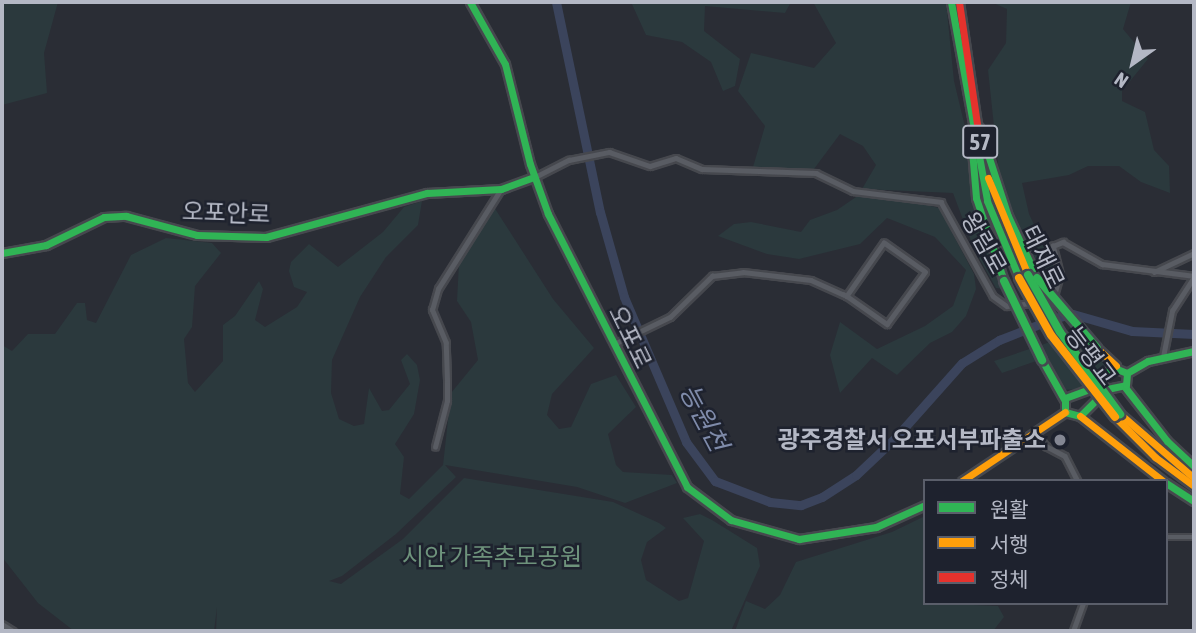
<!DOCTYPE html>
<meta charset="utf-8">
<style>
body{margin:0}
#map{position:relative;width:1196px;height:633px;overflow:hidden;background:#2a2d35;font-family:"Asap Condensed","Noto Sans KR",sans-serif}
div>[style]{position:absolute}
.green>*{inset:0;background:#2b393d}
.river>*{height:9px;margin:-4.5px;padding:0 4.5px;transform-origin:4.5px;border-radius:4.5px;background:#3b445c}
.roads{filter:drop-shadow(2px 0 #46484e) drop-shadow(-2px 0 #46484e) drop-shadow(0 2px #46484e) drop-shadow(0 -2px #46484e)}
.street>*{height:4.5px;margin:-2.25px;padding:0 2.25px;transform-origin:2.25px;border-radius:2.25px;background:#595c63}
.fast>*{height:7px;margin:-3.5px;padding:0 3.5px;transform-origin:3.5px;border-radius:3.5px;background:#30b455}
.slow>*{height:7px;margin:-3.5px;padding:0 3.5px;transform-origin:3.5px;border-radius:3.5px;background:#ff9f0a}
.jam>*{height:7px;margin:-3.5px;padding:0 3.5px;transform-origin:3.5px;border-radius:3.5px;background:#e5322d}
.bridges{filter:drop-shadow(2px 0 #464951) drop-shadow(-2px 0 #464951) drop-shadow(0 2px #464951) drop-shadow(0 -2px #464951)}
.fast-bridge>*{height:8px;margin:-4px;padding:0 4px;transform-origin:4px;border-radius:4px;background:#30b455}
.slow-bridge>*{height:8px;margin:-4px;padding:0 4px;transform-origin:4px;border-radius:4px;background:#ff9f0a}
.dots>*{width:19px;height:19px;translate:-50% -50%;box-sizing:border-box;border:4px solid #1e222e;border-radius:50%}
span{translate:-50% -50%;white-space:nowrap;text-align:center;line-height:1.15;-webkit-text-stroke:5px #1e222e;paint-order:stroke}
.shield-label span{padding:2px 5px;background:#1e222e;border:2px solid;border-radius:5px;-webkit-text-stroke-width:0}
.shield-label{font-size:23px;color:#b4b8c5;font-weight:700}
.street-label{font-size:24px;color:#b4b8c5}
.poi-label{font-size:24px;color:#b4b8c5;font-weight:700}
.right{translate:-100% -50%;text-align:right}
.park-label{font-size:24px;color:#6e937c}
.water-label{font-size:26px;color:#7f8baa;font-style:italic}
.frame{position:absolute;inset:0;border:4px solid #b4b8c5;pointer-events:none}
.legend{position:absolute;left:923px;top:479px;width:245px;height:126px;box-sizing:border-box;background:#1e222e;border:2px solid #5a5e6a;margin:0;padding:9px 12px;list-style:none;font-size:21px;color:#b4b8c5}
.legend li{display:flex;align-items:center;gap:14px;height:35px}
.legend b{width:35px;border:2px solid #5a5e6a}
.north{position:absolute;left:1098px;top:28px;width:70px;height:70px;-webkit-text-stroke:5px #1e222e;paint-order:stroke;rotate:214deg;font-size:19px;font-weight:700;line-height:28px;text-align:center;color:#b4b8c5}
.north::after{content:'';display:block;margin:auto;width:24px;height:32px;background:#b4b8c5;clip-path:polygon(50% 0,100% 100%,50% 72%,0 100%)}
</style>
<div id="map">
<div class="green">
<div style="clip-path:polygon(2px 2px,58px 2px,44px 53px,47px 93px,2px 105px)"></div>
<div style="clip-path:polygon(631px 2px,791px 2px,785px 13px,705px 6px,704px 31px,740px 59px,735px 86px,723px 91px,711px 62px,682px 42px,646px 35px)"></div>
<div style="clip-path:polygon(813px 2px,946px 2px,954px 81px,1004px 289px,996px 288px,974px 249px,953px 193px,862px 189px,876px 165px,863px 146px,840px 134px,814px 169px,753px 167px,765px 126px,738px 91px,751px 53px,814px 68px,836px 43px)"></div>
<div style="clip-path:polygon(991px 2px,1131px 2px,1123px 29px,1148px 59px,1122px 91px,1122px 101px,1145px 112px,1154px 150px,1169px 166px,1170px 193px,1141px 182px,1119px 166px,1088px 166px,1069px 175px,1022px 183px,1029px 214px,1056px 271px,1048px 280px,1010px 216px,999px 173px,988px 70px,1006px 43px,1007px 9px)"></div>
<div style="clip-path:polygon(859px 195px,899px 198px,939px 208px,974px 274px,976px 289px,966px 316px,952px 332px,930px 343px,897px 375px,872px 358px,840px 393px,830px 355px,840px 322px,877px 349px,925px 326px,953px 306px,966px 270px,935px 237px,887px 218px,860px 244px,799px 259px,767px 254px,718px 236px,734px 224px,751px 222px,801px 232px,810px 220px,837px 210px)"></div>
<div style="clip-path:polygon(422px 201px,418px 225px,386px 257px,360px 297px,332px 360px,331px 393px,339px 419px,354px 426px,364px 424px,369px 388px,382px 411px,389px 410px,410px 384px,401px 360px,407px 354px,417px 365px,420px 380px,414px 414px,395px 444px,404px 457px,400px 494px,409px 499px,443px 465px,451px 393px,478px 360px,471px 322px,457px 301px,459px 263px,494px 207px,553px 299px,594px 348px,552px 394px,547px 415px,559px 429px,571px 427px,591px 384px,616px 375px,636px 407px,608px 434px,616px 465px,623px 472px,672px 475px,677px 483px,625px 503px,577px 487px,445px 465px,456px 477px,396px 534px,342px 576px,329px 581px,341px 584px,403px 539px,464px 478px,613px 502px,659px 523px,666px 528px,647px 542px,641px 560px,646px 580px,679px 601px,688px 598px,704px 541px,683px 518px,700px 514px,712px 520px,757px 548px,760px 566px,731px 631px,216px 631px,217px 607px,214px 631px,74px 631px,38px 603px,2px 557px,2px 345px,12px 351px,28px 334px,55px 334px,77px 303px,85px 303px,87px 320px,96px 323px,131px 255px,166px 238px,212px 243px,221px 253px,195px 286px,192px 327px,184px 339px,188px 383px,195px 392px,223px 361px,223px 325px,235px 316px,259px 281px,263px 289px,255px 320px,265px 327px,297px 307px,307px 292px,294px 287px,289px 271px,291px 262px,309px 244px,338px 267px,383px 232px,404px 207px)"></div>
<div style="clip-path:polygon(1074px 334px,1108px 364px,1081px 389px,1063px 390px,1045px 358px,1002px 373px,994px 361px)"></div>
<div style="clip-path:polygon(925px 516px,925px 603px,998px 606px,1004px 617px,993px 631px,735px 631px,746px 601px,765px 609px,780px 595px,796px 562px,892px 532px)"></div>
</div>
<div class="river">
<div style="left:556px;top:2px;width:215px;rotate:78.2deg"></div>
<div style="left:600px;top:212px;width:88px;rotate:74.2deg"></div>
<div style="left:624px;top:297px;width:158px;rotate:66.8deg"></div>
<div style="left:686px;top:442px;width:49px;rotate:53.4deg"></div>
<div style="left:715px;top:481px;width:59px;rotate:20.9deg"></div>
<div style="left:770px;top:502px;width:31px;rotate:6deg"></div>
<div style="left:801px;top:505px;width:22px;rotate:-21deg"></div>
<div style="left:822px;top:497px;width:40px;rotate:-32.9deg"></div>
<div style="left:856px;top:475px;width:55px;rotate:-43.5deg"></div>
<div style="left:896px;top:437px;width:99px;rotate:-48.3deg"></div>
<div style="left:962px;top:363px;width:44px;rotate:-31.9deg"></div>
<div style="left:999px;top:340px;width:60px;rotate:-21.4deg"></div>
<div style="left:1055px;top:318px;width:18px;rotate:-13deg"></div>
<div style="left:1073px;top:314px;width:61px;rotate:16.1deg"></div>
<div style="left:1132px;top:331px;width:62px;rotate:2.8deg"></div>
</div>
<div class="roads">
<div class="street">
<div style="left:535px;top:177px;width:38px;rotate:-27deg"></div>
<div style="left:569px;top:160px;width:41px;rotate:-11.3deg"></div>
<div style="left:609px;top:152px;width:43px;rotate:18.9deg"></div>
<div style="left:650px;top:166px;width:27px;rotate:-17deg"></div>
<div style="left:676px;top:158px;width:28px;rotate:23deg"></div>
<div style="left:702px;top:169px;width:114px;rotate:2deg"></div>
<div style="left:816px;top:173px;width:41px;rotate:25.9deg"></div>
<div style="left:853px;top:191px;width:89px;rotate:7.1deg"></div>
<div style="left:941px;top:202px;width:107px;rotate:61deg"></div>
<div style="left:993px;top:296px;width:17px;rotate:36deg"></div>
<div style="left:1007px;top:306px;width:25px;rotate:-7deg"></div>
<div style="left:1154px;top:272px;width:44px;rotate:-25.4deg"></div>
<div style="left:1040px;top:300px;width:17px;rotate:-28deg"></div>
<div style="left:1055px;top:292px;width:18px;rotate:-74deg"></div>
<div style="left:1060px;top:275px;width:30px;rotate:-104deg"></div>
<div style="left:1053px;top:246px;width:11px;rotate:-22deg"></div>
<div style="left:1063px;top:242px;width:45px;rotate:29.4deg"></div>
<div style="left:1102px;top:264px;width:93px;rotate:7.4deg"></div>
<div style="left:614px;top:344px;width:62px;rotate:-25.7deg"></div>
<div style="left:670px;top:317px;width:59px;rotate:-44.3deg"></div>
<div style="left:712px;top:276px;width:31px;rotate:-7deg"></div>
<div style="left:743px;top:272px;width:68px;rotate:6.7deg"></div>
<div style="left:811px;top:280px;width:35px;rotate:24deg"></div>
<div style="left:843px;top:294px;width:4px;rotate:27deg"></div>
<div style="left:847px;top:296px;width:49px;rotate:35deg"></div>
<div style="left:887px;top:324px;width:64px;rotate:-53.8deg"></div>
<div style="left:925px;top:272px;width:50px;rotate:-144.7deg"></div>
<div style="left:884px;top:243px;width:65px;rotate:124.9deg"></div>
<div style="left:1163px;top:357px;width:47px;rotate:-78.9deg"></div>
<div style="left:1172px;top:311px;width:40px;rotate:-57.1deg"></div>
<div style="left:1035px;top:432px;width:18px;rotate:52deg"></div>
<div style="left:1046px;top:446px;width:21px;rotate:28deg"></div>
<div style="left:1065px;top:456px;width:28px;rotate:63deg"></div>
<div style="left:435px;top:447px;width:48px;rotate:-75.4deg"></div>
<div style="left:447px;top:401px;width:21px;rotate:-90deg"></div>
<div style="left:447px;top:380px;width:37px;rotate:-92deg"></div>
<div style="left:446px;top:343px;width:36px;rotate:-113deg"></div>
<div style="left:432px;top:310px;width:22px;rotate:-74deg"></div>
<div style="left:438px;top:289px;width:118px;rotate:-57.8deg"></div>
<div style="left:1166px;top:537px;width:28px"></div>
<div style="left:2px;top:624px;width:13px;rotate:32deg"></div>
<div style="left:1073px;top:631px;width:30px;rotate:-70deg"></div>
</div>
<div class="fast">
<div style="left:470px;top:2px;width:71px;rotate:60.6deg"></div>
<div style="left:505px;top:64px;width:103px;rotate:76deg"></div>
<div style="left:530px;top:164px;width:53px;rotate:70.2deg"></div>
<div style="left:548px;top:214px;width:306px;rotate:63deg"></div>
<div style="left:687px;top:487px;width:55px;rotate:36.9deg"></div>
<div style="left:731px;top:520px;width:71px;rotate:15.6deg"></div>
<div style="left:799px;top:539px;width:78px;rotate:-8.9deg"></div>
<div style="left:876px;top:527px;width:54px;rotate:-24.2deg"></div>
<div style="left:951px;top:2px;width:202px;rotate:79.7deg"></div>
<div style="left:987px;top:201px;width:83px;rotate:67.4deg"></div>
<div style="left:979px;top:127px;width:94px;rotate:72deg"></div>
<div style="left:1008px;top:216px;width:68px;rotate:64.9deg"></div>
<div style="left:971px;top:138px;width:60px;rotate:85.2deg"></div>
<div style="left:976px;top:198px;width:88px;rotate:71.4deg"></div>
<div style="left:2px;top:253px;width:45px;rotate:-10.3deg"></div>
<div style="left:46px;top:245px;width:64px;rotate:-25.8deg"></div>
<div style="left:104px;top:217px;width:22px;rotate:-3deg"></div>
<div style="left:126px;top:216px;width:73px;rotate:15deg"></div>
<div style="left:197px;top:235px;width:69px;rotate:1.7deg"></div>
<div style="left:266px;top:237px;width:167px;rotate:-15.3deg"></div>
<div style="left:427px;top:193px;width:74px;rotate:-3.1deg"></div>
<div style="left:501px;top:189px;width:35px;rotate:-20deg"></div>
<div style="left:1042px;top:360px;width:45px;rotate:60.6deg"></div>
<div style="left:1127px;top:373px;width:24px;rotate:-30deg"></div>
<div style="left:1148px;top:361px;width:47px;rotate:-12.3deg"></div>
<div style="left:1124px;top:386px;width:70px;rotate:52deg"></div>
<div style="left:1167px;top:441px;width:37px;rotate:43deg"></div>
<div style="left:1065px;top:412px;width:14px;rotate:-90deg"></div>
<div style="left:1065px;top:398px;width:35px;rotate:-20deg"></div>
<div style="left:1098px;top:386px;width:24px;rotate:-54deg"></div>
<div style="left:1112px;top:367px;width:16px;rotate:22deg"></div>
<div style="left:1065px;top:412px;width:16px;rotate:15deg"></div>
<div style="left:1080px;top:416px;width:38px;rotate:-45deg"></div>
<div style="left:1107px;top:389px;width:19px;rotate:-12deg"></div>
<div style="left:1126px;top:385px;width:12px;rotate:-85deg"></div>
<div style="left:1166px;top:483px;width:33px;rotate:33deg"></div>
</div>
<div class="slow">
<div style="left:988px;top:178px;width:105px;rotate:67.6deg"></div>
<div style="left:1097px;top:348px;width:26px;rotate:43deg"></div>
<div style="left:1120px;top:414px;width:98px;rotate:40.9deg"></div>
<div style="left:1080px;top:416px;width:105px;rotate:38.1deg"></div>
<div style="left:1115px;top:417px;width:57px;rotate:45deg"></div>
<div style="left:1155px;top:457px;width:49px;rotate:36.6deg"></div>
<div style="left:962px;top:481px;width:124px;rotate:-33.8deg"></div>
</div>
<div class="jam">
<div style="left:959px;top:2px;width:130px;rotate:81.6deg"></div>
</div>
</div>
<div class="bridges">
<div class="fast-bridge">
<div style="left:1028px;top:275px;width:65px;rotate:60.7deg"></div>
<div style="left:1060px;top:332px;width:102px;rotate:53.8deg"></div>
<div style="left:1037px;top:278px;width:92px;rotate:49.4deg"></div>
<div style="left:1004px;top:281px;width:88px;rotate:64.3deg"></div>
</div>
<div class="slow-bridge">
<div style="left:1019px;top:278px;width:65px;rotate:60.7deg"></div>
<div style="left:1051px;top:335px;width:104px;rotate:52deg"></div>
</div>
</div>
<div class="dots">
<div style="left:1060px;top:440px;background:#848793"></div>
</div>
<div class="shield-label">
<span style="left:980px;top:142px">57</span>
</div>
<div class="street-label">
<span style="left:226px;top:213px;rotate:2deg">오포안로</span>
<span style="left:984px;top:243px;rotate:61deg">왕림로</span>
<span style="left:1043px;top:257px;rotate:64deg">태재로</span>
<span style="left:630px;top:337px;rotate:64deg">오포로</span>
<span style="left:1091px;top:356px;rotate:53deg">능평교</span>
</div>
<div class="poi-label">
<span class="right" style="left:1046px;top:440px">광주경찰서 오포서부파출소</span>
</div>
<div class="park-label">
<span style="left:492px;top:557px">시안 가족추모공원</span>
</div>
<div class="water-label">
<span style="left:703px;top:418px;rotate:62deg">능원천</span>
</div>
<div class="frame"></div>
<ul class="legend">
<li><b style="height:9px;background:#30b455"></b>원활</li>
<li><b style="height:9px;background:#ff9f0a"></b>서행</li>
<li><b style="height:9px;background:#e5322d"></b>정체</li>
</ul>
<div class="north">N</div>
</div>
